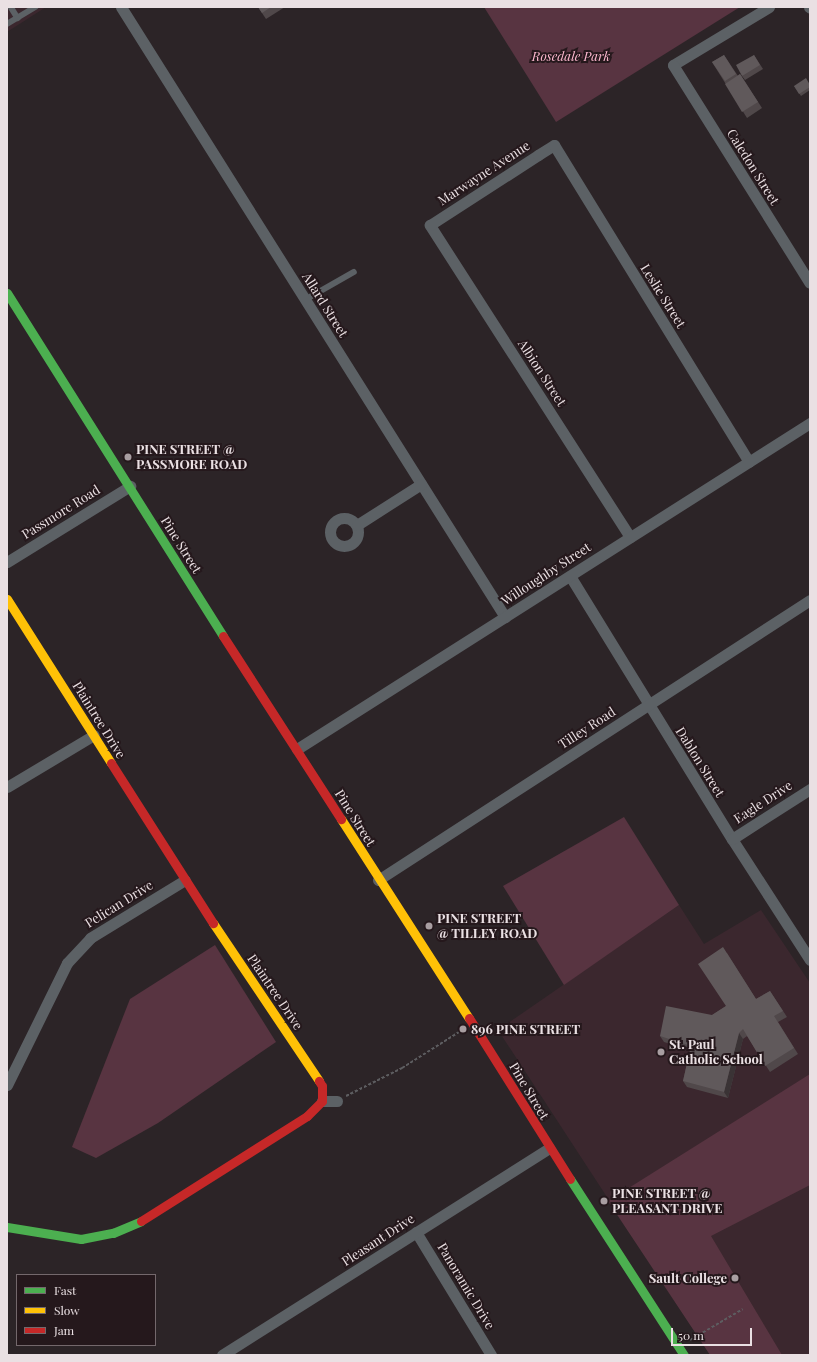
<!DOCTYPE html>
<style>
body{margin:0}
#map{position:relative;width:817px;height:1362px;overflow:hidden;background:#2c2427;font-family:"Playfair Display",serif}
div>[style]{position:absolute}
.built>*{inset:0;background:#3b272e}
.green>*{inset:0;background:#583441}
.path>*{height:2px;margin-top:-1px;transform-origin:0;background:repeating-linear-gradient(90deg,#5d5d60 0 3px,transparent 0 5px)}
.lane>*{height:5.5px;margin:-2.75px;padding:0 2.75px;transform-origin:2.75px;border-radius:2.75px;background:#5c6165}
.street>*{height:11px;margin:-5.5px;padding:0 5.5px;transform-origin:5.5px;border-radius:5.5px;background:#5c6165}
.street>.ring{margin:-5.5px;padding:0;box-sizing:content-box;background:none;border:11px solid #5c6165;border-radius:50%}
.fast>*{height:9px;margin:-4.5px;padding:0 4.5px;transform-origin:4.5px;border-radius:4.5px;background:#4caf50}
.slow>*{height:9px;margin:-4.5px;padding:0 4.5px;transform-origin:4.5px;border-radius:4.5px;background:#ffc107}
.jam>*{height:9px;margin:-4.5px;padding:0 4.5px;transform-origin:4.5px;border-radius:4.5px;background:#c62828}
.wall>*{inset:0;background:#50484a}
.shaded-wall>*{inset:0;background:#3a3335}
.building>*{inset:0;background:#60595b}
.dots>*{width:11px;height:11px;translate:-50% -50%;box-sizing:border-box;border:2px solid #25181c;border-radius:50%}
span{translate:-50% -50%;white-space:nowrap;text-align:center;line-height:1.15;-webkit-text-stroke:4px #25181c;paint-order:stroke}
.park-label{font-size:13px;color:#fdb8cf;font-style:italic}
.street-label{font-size:13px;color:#eae0e3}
.poi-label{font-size:13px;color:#eae0e3;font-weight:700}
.left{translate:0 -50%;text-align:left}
.right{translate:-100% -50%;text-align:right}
.frame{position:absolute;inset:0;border:8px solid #eae0e3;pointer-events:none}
.legend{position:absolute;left:16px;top:1274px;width:140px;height:72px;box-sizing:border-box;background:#25181c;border:1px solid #74686c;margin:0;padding:5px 7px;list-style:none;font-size:12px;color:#eae0e3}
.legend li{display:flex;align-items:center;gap:8px;height:20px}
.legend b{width:20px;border:1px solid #74686c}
.scale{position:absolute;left:671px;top:1328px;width:81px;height:18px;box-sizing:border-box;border:2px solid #eae0e3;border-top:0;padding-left:5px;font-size:12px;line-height:14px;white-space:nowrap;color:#eae0e3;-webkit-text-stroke:3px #25181c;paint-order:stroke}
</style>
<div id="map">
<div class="built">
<div style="clip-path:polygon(7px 7px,46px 7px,7px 32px)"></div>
<div style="clip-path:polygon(679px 905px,704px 944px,761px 910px,810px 983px,810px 1355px,710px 1355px,498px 1030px)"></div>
</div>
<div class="green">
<div style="clip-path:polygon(484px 7px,740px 7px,556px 122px)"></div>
<div style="clip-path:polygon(624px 817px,679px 905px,564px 985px,503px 886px)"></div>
<div style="clip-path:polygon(215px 945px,276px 1042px,158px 1123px,96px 1158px,72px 1147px,130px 999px)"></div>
<div style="clip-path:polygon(810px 1074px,810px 1185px,711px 1236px,782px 1355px,710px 1355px,608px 1201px)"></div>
</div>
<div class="path">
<div style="left:346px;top:1096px;width:63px;rotate:-26.6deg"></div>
<div style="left:402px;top:1068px;width:71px;rotate:-32.3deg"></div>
<div style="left:690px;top:1340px;width:61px;rotate:-30.3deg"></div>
</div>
<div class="lane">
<div style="left:11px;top:7px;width:13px;rotate:58deg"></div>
<div style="left:7px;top:24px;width:33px;rotate:-31deg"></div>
<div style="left:305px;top:300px;width:56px;rotate:-29.7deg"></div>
</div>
<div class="street">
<div style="left:121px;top:7px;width:721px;rotate:57.81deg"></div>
<div style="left:769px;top:7px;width:112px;rotate:148.9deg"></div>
<div style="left:673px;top:65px;width:257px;rotate:57.9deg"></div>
<div style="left:809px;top:7px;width:1px;rotate:45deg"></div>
<div class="ring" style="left:330px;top:518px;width:17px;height:17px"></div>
<div style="left:357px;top:525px;width:76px;rotate:-32.6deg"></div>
<div style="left:630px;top:537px;width:371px;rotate:-122.7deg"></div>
<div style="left:430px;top:225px;width:129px;rotate:-32.9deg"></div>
<div style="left:538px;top:155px;width:19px;rotate:-32deg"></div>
<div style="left:554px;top:145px;width:372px;rotate:58.4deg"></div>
<div style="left:7px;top:562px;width:145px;rotate:-31.7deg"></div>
<div style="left:570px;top:576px;width:309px;rotate:58.4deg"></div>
<div style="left:732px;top:839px;width:144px;rotate:57.2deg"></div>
<div style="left:297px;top:749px;width:608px;rotate:-32.44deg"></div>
<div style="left:7px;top:787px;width:101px;rotate:-30.9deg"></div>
<div style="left:732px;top:839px;width:93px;rotate:-32.7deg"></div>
<div style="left:378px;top:880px;width:515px;rotate:-32.95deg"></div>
<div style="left:7px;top:1085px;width:136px;rotate:-63.8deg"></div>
<div style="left:67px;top:963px;width:34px;rotate:-47deg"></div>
<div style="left:90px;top:938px;width:111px;rotate:-31.4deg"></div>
<div style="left:322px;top:1101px;width:15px"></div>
<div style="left:416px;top:1232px;width:144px;rotate:58.6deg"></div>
<div style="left:222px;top:1355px;width:387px;rotate:-32.3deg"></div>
</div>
<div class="fast">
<div style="left:7px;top:293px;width:405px;rotate:57.8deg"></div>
<div style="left:570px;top:1179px;width:210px;rotate:57.1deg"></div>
<div style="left:7px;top:1227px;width:75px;rotate:9.2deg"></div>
<div style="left:81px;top:1239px;width:33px;rotate:-11deg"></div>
<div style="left:113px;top:1233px;width:30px;rotate:-23deg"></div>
</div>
<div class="slow">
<div style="left:7px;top:599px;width:194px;rotate:57.6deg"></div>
<div style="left:341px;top:819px;width:237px;rotate:57.3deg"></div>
<div style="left:213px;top:923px;width:190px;rotate:56.1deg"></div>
</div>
<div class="jam">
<div style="left:223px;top:636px;width:218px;rotate:57.2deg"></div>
<div style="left:111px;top:763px;width:190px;rotate:57.5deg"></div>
<div style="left:469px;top:1018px;width:190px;rotate:57.9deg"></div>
<div style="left:141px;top:1221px;width:196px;rotate:-32.3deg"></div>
<div style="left:307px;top:1116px;width:21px;rotate:-45deg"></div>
<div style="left:322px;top:1101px;width:15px;rotate:-90deg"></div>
<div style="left:322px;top:1086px;width:6px;rotate:-121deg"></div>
</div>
<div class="wall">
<div style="clip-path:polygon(258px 7px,285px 7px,266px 19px)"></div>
<div style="clip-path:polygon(724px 55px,738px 76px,740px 74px,762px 108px,747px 118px,712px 62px)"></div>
<div style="clip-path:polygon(754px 55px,763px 69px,745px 80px,742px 76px)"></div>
<div style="clip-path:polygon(810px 85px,810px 90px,801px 96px,794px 86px)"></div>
<div style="clip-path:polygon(727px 953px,756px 999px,770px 991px,787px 1017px,778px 1022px,798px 1054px,770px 1072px,747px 1036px,743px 1039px,728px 1098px,687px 1087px,683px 1081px,690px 1050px,664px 1042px,660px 1036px,712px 1015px,726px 1006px)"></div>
</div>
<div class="shaded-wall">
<div style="clip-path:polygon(739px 1033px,743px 1039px,728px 1098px,724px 1092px)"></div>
</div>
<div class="building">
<div style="clip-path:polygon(258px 7px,271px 7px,262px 13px)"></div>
<div style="clip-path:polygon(724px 55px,736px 74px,725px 81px,712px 62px)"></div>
<div style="clip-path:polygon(754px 55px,760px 65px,742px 76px,736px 65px)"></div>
<div style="clip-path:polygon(740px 74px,758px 102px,742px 112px,725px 84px)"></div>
<div style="clip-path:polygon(806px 78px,810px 85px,810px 87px,799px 94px,794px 86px)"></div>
<div style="clip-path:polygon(723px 947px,756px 999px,770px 991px,783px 1011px,774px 1016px,794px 1048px,765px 1066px,743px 1029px,739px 1033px,724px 1092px,683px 1081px,691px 1046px,660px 1036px,666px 1006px,712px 1015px,726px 1006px,698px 964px)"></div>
</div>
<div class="dots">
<div style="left:128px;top:457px;background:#a89ea1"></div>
<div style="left:429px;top:926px;background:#a89ea1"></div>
<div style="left:463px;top:1029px;background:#a89ea1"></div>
<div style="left:661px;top:1052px;background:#a89ea1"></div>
<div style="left:604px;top:1201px;background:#a89ea1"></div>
<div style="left:735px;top:1278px;background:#a89ea1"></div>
</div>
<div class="park-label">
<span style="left:571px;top:56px">Rosedale Park</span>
</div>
<div class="street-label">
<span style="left:753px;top:167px;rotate:58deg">Caledon Street</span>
<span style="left:484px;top:173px;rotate:-33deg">Marwayne Avenue</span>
<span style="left:663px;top:296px;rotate:58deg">Leslie Street</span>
<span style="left:325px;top:305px;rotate:58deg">Allard Street</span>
<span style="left:542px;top:373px;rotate:57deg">Albion Street</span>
<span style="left:61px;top:512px;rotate:-32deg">Passmore Road</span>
<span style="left:181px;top:545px;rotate:58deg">Pine Street</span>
<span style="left:546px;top:574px;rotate:-33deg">Willoughby Street</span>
<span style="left:99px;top:720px;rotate:58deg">Plaintree Drive</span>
<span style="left:587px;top:728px;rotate:-33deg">Tilley Road</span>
<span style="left:700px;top:762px;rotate:58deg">Dablon Street</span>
<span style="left:763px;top:802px;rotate:-33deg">Eagle Drive</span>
<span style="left:355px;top:818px;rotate:58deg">Pine Street</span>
<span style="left:119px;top:904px;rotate:-32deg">Pelican Drive</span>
<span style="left:275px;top:992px;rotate:56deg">Plaintree Drive</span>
<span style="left:529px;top:1091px;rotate:59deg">Pine Street</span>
<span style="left:378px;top:1240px;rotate:-33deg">Pleasant Drive</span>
<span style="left:466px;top:1286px;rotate:59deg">Panoramic Drive</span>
</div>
<div class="poi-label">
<span class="left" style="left:136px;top:457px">PINE STREET @<br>PASSMORE ROAD</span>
<span class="left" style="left:437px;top:926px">PINE STREET<br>@ TILLEY ROAD</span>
<span class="left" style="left:471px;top:1029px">896 PINE STREET</span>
<span class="left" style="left:669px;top:1052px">St. Paul<br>Catholic School</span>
<span class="left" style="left:612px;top:1201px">PINE STREET @<br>PLEASANT DRIVE</span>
<span class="right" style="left:727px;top:1278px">Sault College</span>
</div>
<div class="frame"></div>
<ul class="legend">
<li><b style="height:5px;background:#4caf50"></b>Fast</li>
<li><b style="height:5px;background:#ffc107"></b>Slow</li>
<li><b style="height:5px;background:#c62828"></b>Jam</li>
</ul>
<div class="scale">50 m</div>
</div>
